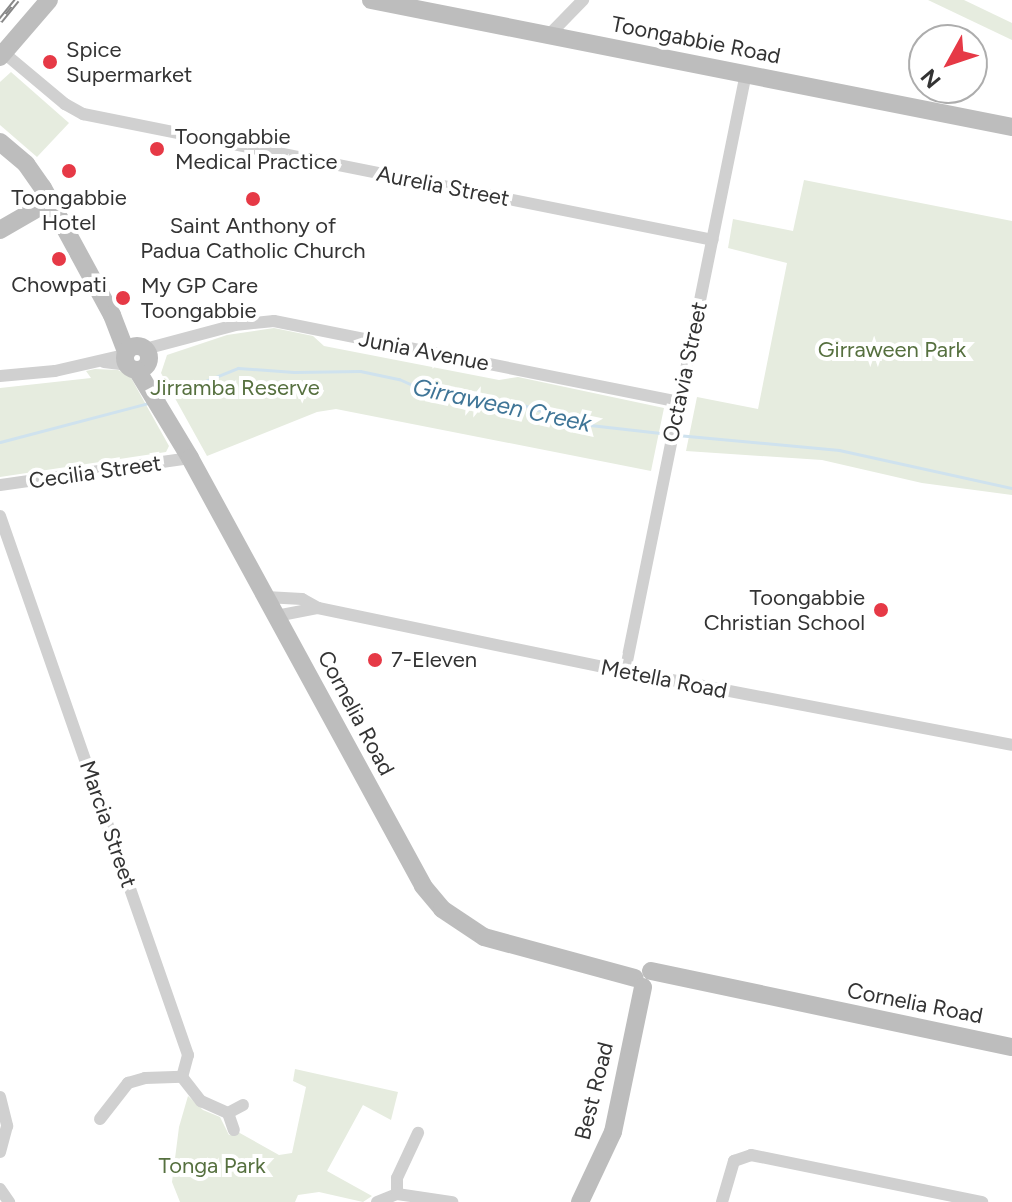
<!DOCTYPE html>
<style>
body{margin:0}
#map{position:relative;width:1012px;height:1202px;overflow:hidden;background:#fff;font-family:Figtree,sans-serif}
div>[style]{position:absolute}
.green>*{inset:0;background:#e6ecdf}
.stream>*{height:3px;margin:-1.5px;padding:0 1.5px;transform-origin:1.5px;border-radius:1.5px;background:#cfe2ee}
.street>*{height:12px;margin:-6px;padding:0 6px;transform-origin:6px;border-radius:6px;background:#d0d0d0}
.secondary>*{height:18px;margin:-9px;padding:0 9px;transform-origin:9px;border-radius:9px;background:#bdbdbd}
.secondary>.ring{margin:-9px;padding:0;box-sizing:content-box;background:none;border:18px solid #bdbdbd;border-radius:50%}
.rail>*{height:6px;margin-top:-3px;transform-origin:0;background:repeating-linear-gradient(90deg,#fff 0 9px,#888 0 18px);box-sizing:border-box;border-block:2px solid #888}
.dots>*{width:22px;height:22px;translate:-50% -50%;box-sizing:border-box;border:4px solid #fff;border-radius:50%}
span{translate:-50% -50%;white-space:nowrap;text-align:center;line-height:1.15;-webkit-text-stroke:8px #fff;paint-order:stroke}
.street-label{font-size:22px;color:#333}
.poi-label{font-size:22px;color:#333}
.left{translate:0 -50%;text-align:left}
.right{translate:-100% -50%;text-align:right}
.park-label{font-size:22px;color:#56703f}
.water-label{font-size:24px;color:#3f7597;font-style:italic}
.north{position:absolute;left:908px;top:24px;width:80px;height:80px;box-sizing:border-box;background:#fff;border:2px solid #adadad;border-radius:50%;rotate:230deg;font-size:22px;font-weight:700;line-height:32px;text-align:center;color:#333}
.north::after{content:'';display:block;margin:auto;width:28px;height:36px;background:#e63946;clip-path:polygon(50% 0,100% 100%,50% 72%,0 100%)}
</style>
<div id="map">
<div class="green">
<div style="clip-path:polygon(928px 0,964px 0,1012px 23px,1012px 40px)"></div>
<div style="clip-path:polygon(11px 72px,69px 123px,37px 157px,0 125px,0 82px)"></div>
<div style="clip-path:polygon(804px 180px,1012px 221px,1012px 495px,922px 483px,822px 460px,686px 451px,697px 397px,758px 409px,787px 263px,728px 248px,733px 219px,793px 231px)"></div>
<div style="clip-path:polygon(274px 328px,313px 336px,324px 346px,499px 380px,518px 377px,664px 408px,651px 471px,336px 409px,317px 412px,207px 456px,161px 373px,167px 355px,227px 335px)"></div>
<div style="clip-path:polygon(95px 369px,118px 370px,130px 376px,169px 446px,166px 452px,0 477px,0 388px,91px 378px,86px 371px)"></div>
<div style="clip-path:polygon(295px 1069px,398px 1092px,391px 1120px,363px 1105px,327px 1171px,372px 1196px,363px 1202px,319px 1192px,298px 1195px,295px 1202px,180px 1202px,172px 1182px,179px 1127px,188px 1096px,203px 1110px,220px 1117px,229px 1135px,238px 1132px,279px 1155px,292px 1153px,306px 1087px,293px 1081px)"></div>
</div>
<div class="stream">
<div style="left:163px;top:398px;width:81px;rotate:-21.8deg"></div>
<div style="left:238px;top:368px;width:56px;rotate:4.1deg"></div>
<div style="left:294px;top:372px;width:66px;rotate:-0.9deg"></div>
<div style="left:360px;top:371px;width:40px;rotate:12deg"></div>
<div style="left:399px;top:379px;width:24px;rotate:24deg"></div>
<div style="left:421px;top:389px;width:100px;rotate:8.6deg"></div>
<div style="left:520px;top:404px;width:64px;rotate:18.2deg"></div>
<div style="left:581px;top:424px;width:89px;rotate:6.5deg"></div>
<div style="left:677px;top:435px;width:163px;rotate:5.3deg"></div>
<div style="left:839px;top:450px;width:177px;rotate:12.4deg"></div>
<div style="left:0;top:442px;width:154px;rotate:-14.7deg"></div>
</div>
<div class="street">
<div style="left:547px;top:37px;width:52px;rotate:-45.8deg"></div>
<div style="left:4px;top:53px;width:80px;rotate:39.9deg"></div>
<div style="left:65px;top:104px;width:21px;rotate:29deg"></div>
<div style="left:83px;top:114px;width:642px;rotate:11.31deg"></div>
<div style="left:145px;top:349px;width:93px;rotate:-14.9deg"></div>
<div style="left:235px;top:325px;width:39px;rotate:-6deg"></div>
<div style="left:274px;top:321px;width:413px;rotate:11.3deg"></div>
<div style="left:104px;top:362px;width:23px;rotate:7deg"></div>
<div style="left:0;top:376px;width:55px;rotate:-5.2deg"></div>
<div style="left:55px;top:371px;width:72px;rotate:-12.9deg"></div>
<div style="left:0;top:485px;width:192px;rotate:-8.1deg"></div>
<div style="left:0;top:516px;width:571px;rotate:70.77deg"></div>
<div style="left:188px;top:1055px;width:23px;rotate:105deg"></div>
<div style="left:182px;top:1077px;width:31px;rotate:52deg"></div>
<div style="left:201px;top:1101px;width:30px;rotate:24deg"></div>
<div style="left:228px;top:1113px;width:18px;rotate:71deg"></div>
<div style="left:266px;top:597px;width:36px;rotate:3deg"></div>
<div style="left:302px;top:599px;width:18px;rotate:29deg"></div>
<div style="left:318px;top:608px;width:297px;rotate:11.7deg"></div>
<div style="left:609px;top:668px;width:410px;rotate:10.8deg"></div>
<div style="left:276px;top:616px;width:43px;rotate:-10.8deg"></div>
<div style="left:625px;top:671px;width:610px;rotate:-78.56deg"></div>
<div style="left:0;top:1097px;width:30px;rotate:76deg"></div>
<div style="left:7px;top:1126px;width:27px;rotate:105deg"></div>
<div style="left:228px;top:1113px;width:17px;rotate:-28deg"></div>
<div style="left:100px;top:1119px;width:46px;rotate:-52.1deg"></div>
<div style="left:128px;top:1083px;width:18px;rotate:-16deg"></div>
<div style="left:145px;top:1078px;width:37px;rotate:-2deg"></div>
<div style="left:0;top:1189px;width:16px;rotate:55deg"></div>
<div style="left:397px;top:1194px;width:16px;rotate:-90deg"></div>
<div style="left:397px;top:1178px;width:50px;rotate:-65deg"></div>
<div style="left:377px;top:1202px;width:22px;rotate:-22deg"></div>
<div style="left:397px;top:1194px;width:56px;rotate:8.3deg"></div>
<div style="left:722px;top:1202px;width:43px;rotate:-73.7deg"></div>
<div style="left:734px;top:1161px;width:18px;rotate:-19deg"></div>
<div style="left:751px;top:1155px;width:236px;rotate:11.5deg"></div>
</div>
<div class="secondary">
<div style="left:371px;top:0;width:653px;rotate:11.21deg"></div>
<div style="left:0;top:57px;width:75px;rotate:-49.3deg"></div>
<div style="left:0;top:142px;width:34px;rotate:40deg"></div>
<div style="left:26px;top:164px;width:29px;rotate:55deg"></div>
<div style="left:43px;top:188px;width:145px;rotate:61.5deg"></div>
<div style="left:112px;top:315px;width:40px;rotate:69deg"></div>
<div style="left:0;top:230px;width:58px;rotate:-30.1deg"></div>
<div class="ring" style="left:125px;top:346px;width:6px;height:6px"></div>
<div style="left:137px;top:370px;width:103px;rotate:58.9deg"></div>
<div style="left:190px;top:458px;width:487px;rotate:61.4deg"></div>
<div style="left:423px;top:886px;width:30px;rotate:50deg"></div>
<div style="left:442px;top:909px;width:50px;rotate:33.7deg"></div>
<div style="left:484px;top:937px;width:156px;rotate:15.2deg"></div>
<div style="left:651px;top:971px;width:369px;rotate:11.9deg"></div>
<div style="left:580px;top:1202px;width:77px;rotate:-64.8deg"></div>
<div style="left:613px;top:1132px;width:148px;rotate:-78.3deg"></div>
</div>
<div class="rail">
<div style="left:0;top:21px;width:27px;rotate:-51deg"></div>
</div>
<div class="dots">
<div style="left:50px;top:62px;background:#e63946"></div>
<div style="left:157px;top:149px;background:#e63946"></div>
<div style="left:69px;top:171px;background:#e63946"></div>
<div style="left:253px;top:199px;background:#e63946"></div>
<div style="left:59px;top:259px;background:#e63946"></div>
<div style="left:123px;top:298px;background:#e63946"></div>
<div style="left:881px;top:610px;background:#e63946"></div>
<div style="left:375px;top:660px;background:#e63946"></div>
</div>
<div class="street-label">
<span style="left:696px;top:40px;rotate:11deg">Toongabbie Road</span>
<span style="left:443px;top:186px;rotate:11deg">Aurelia Street</span>
<span style="left:424px;top:351px;rotate:11deg">Junia Avenue</span>
<span style="left:685px;top:372px;rotate:-78deg">Octavia Street</span>
<span style="left:95px;top:472px;rotate:-8deg">Cecilia Street</span>
<span style="left:664px;top:679px;rotate:11deg">Metella Road</span>
<span style="left:356px;top:713px;rotate:62deg">Cornelia Road</span>
<span style="left:108px;top:824px;rotate:71deg">Marcia Street</span>
<span style="left:915px;top:1003px;rotate:11deg">Cornelia Road</span>
<span style="left:594px;top:1091px;rotate:-76deg">Best Road</span>
</div>
<div class="poi-label">
<span class="left" style="left:66px;top:62px">Spice<br>Supermarket</span>
<span class="left" style="left:175px;top:149px">Toongabbie<br>Medical Practice</span>
<span style="left:69px;top:210px">Toongabbie<br>Hotel</span>
<span style="left:253px;top:238px">Saint Anthony of<br>Padua Catholic Church</span>
<span style="left:59px;top:285px">Chowpati</span>
<span class="left" style="left:141px;top:298px">My GP Care<br>Toongabbie</span>
<span class="right" style="left:865px;top:610px">Toongabbie<br>Christian School</span>
<span class="left" style="left:391px;top:660px">7-Eleven</span>
</div>
<div class="park-label">
<span style="left:892px;top:350px">Girraween Park</span>
<span style="left:235px;top:388px">Jirramba Reserve</span>
<span style="left:212px;top:1166px">Tonga Park</span>
</div>
<div class="water-label">
<span style="left:502px;top:405px;rotate:12deg">Girraween Creek</span>
</div>
<div class="north">N</div>
</div>
